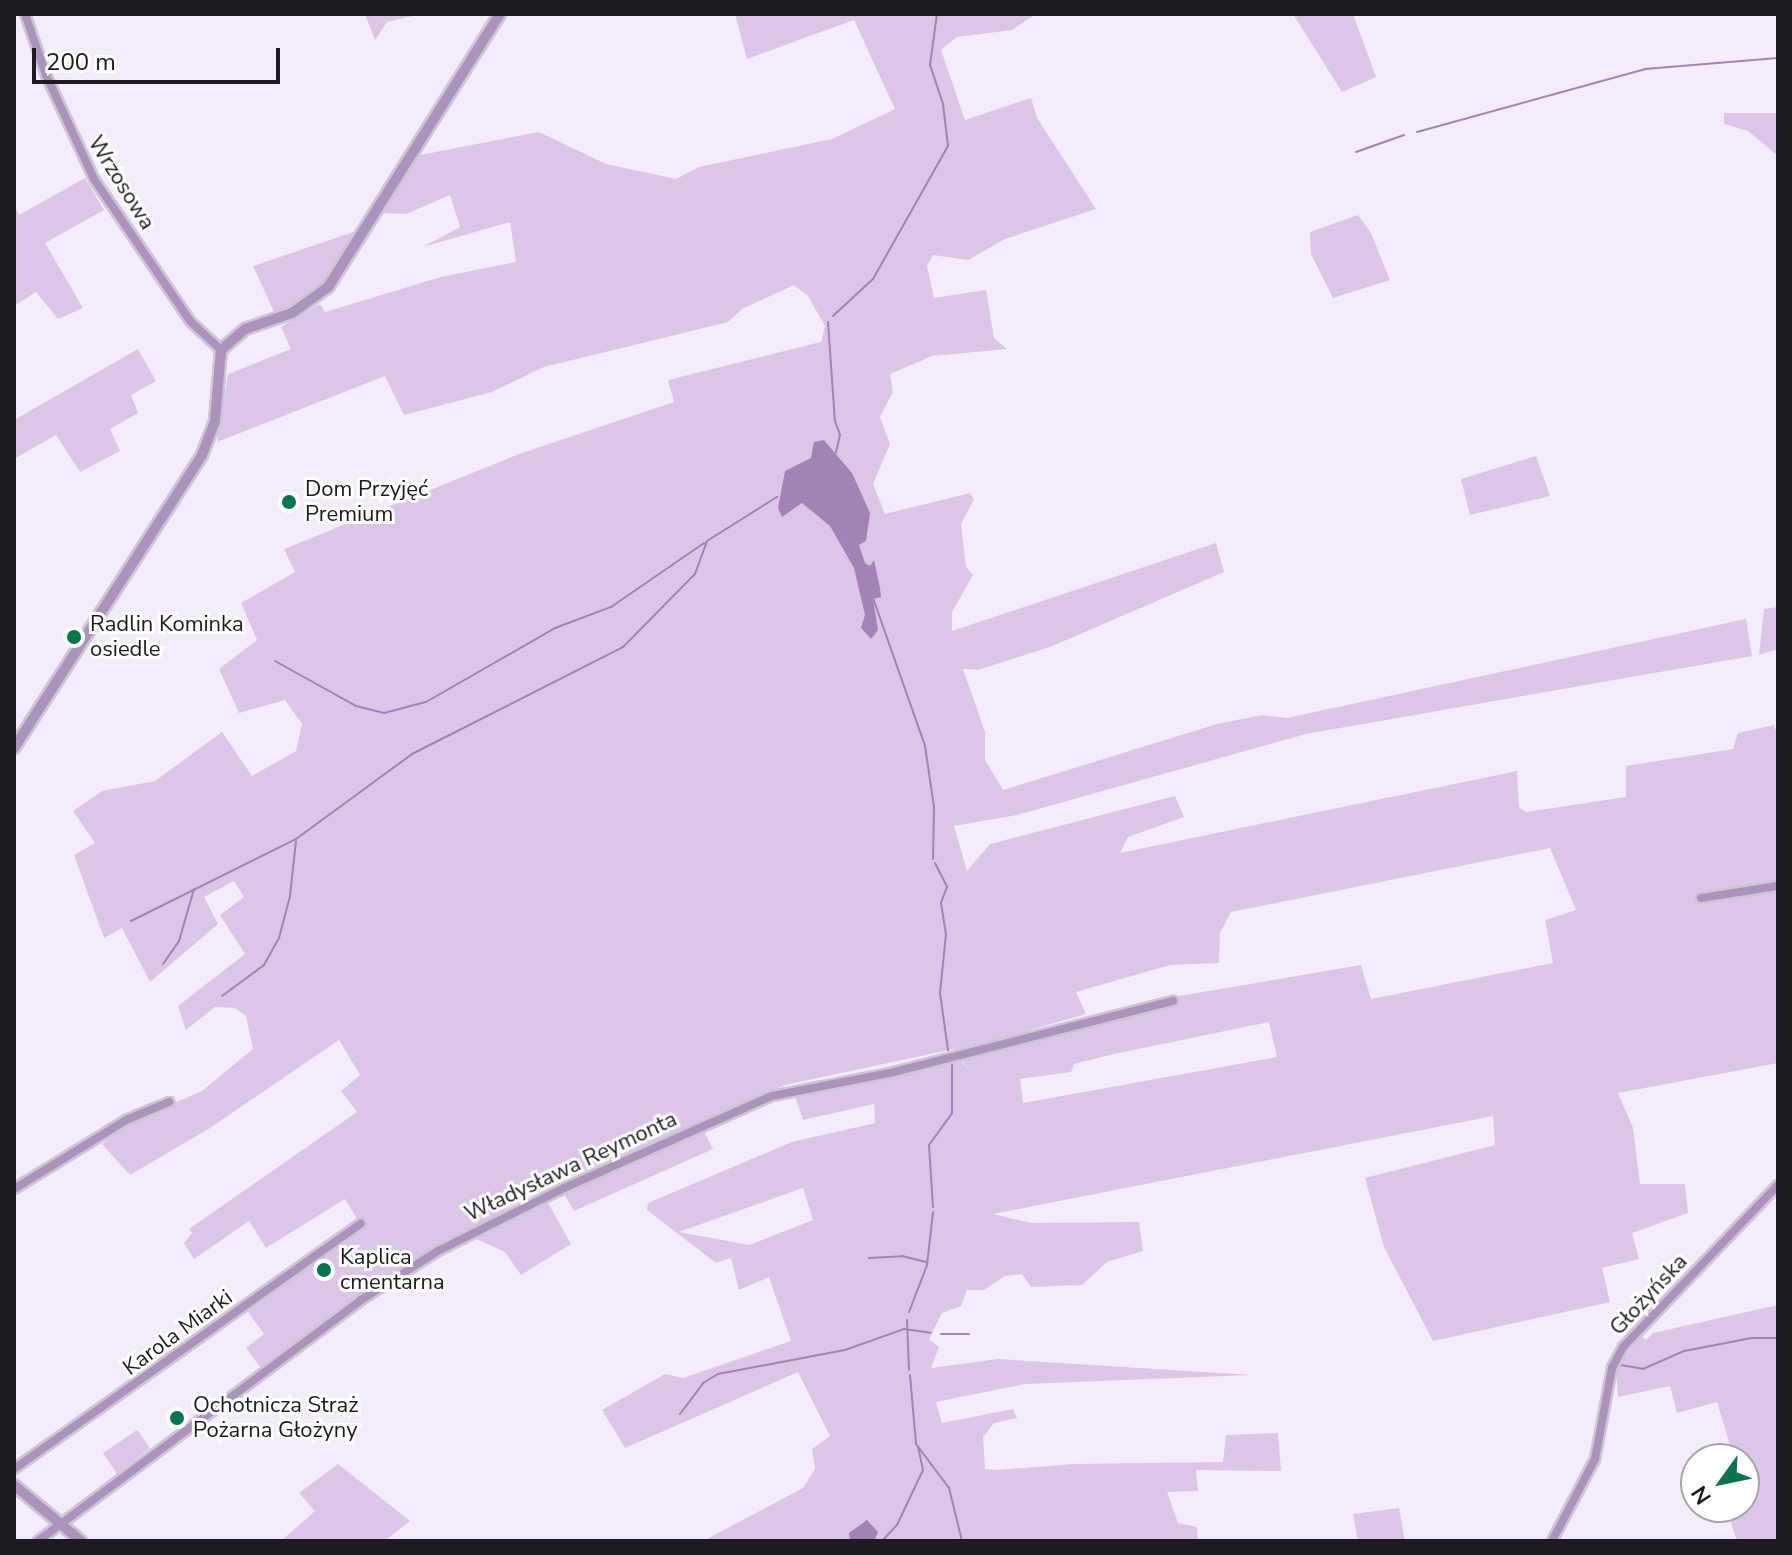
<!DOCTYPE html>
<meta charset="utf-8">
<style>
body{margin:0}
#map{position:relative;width:1792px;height:1555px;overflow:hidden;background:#f4ecfa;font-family:"Nunito Sans",sans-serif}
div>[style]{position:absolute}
.green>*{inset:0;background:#dbc6e7}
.water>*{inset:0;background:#a382b5}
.stream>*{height:2px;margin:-1px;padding:0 1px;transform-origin:1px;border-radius:1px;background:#a382b5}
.roads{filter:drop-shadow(2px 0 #cdc6d3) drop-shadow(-2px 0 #cdc6d3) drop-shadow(0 2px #cdc6d3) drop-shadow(0 -2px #cdc6d3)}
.minor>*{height:8px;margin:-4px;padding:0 4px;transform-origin:4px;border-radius:4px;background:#ac93bb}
.tertiary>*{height:10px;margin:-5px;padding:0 5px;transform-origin:5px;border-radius:5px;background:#ac93bb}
.dots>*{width:22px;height:22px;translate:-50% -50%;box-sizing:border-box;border:4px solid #fff;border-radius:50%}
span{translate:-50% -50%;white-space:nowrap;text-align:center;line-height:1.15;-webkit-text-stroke:6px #fff;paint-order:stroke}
.street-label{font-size:22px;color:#1e1b20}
.poi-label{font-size:22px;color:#1e1b20}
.left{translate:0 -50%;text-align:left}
.frame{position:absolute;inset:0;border:16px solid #1e1b20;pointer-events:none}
.north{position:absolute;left:1680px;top:1443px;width:80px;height:80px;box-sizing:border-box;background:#fff;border:2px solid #a5a4a6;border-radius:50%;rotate:237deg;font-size:22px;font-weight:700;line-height:32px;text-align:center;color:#1e1b20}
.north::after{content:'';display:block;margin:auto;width:28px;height:36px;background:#017651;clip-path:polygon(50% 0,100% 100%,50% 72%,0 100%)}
.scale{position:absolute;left:32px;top:48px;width:248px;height:36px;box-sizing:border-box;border:4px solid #1e1b20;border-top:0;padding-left:10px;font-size:24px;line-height:28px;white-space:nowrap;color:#1e1b20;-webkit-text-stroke:6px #fff;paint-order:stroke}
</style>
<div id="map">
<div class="green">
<div style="clip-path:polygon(365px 14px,420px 14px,387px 22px,375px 40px)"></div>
<div style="clip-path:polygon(evenodd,735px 14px,1036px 14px,1012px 30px,957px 37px,941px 50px,965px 120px,1031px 98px,1037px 118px,1096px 209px,1005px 239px,968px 260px,933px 255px,927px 266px,934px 298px,986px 290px,994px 338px,1007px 349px,932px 356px,890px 374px,893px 392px,880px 417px,890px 444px,873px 484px,885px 514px,970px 493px,974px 499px,961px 524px,966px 567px,973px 575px,952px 612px,952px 631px,1216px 543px,1224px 572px,1050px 647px,978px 670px,963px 669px,985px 732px,985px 760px,1003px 790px,1217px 724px,1262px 715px,1287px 718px,1746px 619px,1752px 656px,1306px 734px,1017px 815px,954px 826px,967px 871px,990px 844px,1175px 796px,1184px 817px,1128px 837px,1120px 853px,1517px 771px,1519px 807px,1526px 812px,1626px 797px,1626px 766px,1733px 749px,1738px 733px,1774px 725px,1778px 737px,1778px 1063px,1618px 1093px,1633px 1128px,1640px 1184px,1685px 1184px,1688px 1213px,1632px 1233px,1639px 1259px,1602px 1268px,1610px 1302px,1433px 1341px,1384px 1247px,1365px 1178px,1495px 1145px,1493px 1116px,993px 1214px,1031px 1223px,1139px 1222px,1143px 1251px,1107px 1262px,1082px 1285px,1031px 1287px,1022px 1274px,1005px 1276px,984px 1290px,967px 1290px,961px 1306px,942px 1313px,929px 1339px,939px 1347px,931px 1368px,998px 1359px,1252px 1375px,1025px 1384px,936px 1402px,942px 1423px,1013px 1409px,1017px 1418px,994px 1423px,983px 1437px,985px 1469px,996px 1470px,1074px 1464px,1223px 1462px,1226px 1435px,1278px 1433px,1281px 1471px,1196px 1470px,1198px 1491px,1167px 1492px,1178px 1523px,1197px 1527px,1198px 1541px,703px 1541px,803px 1488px,815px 1469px,812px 1449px,830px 1436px,798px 1372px,625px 1448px,602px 1410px,665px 1374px,683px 1378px,791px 1341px,769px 1277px,739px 1290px,731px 1258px,716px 1263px,647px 1210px,648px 1203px,792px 1142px,875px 1123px,874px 1104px,803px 1120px,795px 1096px,901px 1074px,956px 1055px,969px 1070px,954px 1049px,785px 1085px,533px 1193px,361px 1296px,263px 1371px,246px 1348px,264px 1334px,246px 1309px,362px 1227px,345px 1199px,266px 1248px,249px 1221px,194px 1259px,184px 1243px,192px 1233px,189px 1229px,357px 1112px,341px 1091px,360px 1075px,339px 1040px,210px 1128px,130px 1175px,102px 1144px,133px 1121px,202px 1091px,253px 1049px,246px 1016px,235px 1008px,215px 1007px,186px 1030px,178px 1006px,245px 954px,220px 915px,244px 897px,234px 881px,204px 897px,218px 924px,150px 982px,122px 928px,104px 938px,74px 855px,95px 843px,73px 811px,102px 791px,155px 781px,222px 732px,252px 776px,296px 751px,302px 724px,285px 700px,239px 713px,219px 669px,257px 640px,241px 603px,295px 572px,284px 549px,519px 454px,674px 402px,668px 380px,821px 342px,825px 326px,808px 296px,794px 285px,742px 309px,728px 322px,544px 367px,492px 392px,404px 415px,385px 376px,217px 442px,228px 374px,291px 349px,281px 327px,320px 304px,325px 312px,441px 277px,516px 262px,510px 222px,423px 247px,460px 227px,450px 195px,406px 214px,377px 213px,410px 157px,539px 132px,606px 164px,676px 179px,699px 167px,832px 139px,895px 109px,854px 20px,747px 59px,735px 14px,1550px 848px,1576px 910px,1545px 920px,1553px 963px,1371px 999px,1361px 965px,1179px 996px,1171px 1007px,1037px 1036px,1030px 1030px,1086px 1014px,1076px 992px,1170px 965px,1219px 963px,1220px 933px,1231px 912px,1550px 848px,735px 14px,1269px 1022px,1277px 1057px,1023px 1103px,1020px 1079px,1071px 1072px,1074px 1064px,1114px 1054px,1269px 1022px,735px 14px,803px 1188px,813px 1220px,749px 1245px,679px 1232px,803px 1188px)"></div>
<div style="clip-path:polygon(1293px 14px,1353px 14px,1376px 77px,1342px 92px)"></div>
<div style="clip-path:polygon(1724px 113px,1778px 113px,1778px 156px,1748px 131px,1724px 124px)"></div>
<div style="clip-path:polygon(85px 178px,104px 210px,45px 243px,83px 308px,58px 319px,36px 292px,14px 306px,14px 204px,19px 215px)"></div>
<div style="clip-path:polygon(1358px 215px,1371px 233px,1390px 280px,1333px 298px,1311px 254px,1310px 232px)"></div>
<div style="clip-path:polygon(356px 231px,329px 278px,305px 301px,275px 314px,253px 266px)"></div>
<div style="clip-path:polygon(138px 349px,156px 381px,131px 395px,138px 413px,110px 429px,120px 451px,80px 472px,56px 435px,14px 459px,14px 420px)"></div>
<div style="clip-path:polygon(1536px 456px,1550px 496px,1470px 515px,1461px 479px)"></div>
<div style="clip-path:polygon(1778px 607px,1778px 649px,1759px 655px,1764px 609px)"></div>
<div style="clip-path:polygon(702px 1127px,713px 1149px,574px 1211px,563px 1192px)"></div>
<div style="clip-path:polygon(548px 1203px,571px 1244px,521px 1275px,505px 1252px,474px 1238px)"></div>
<div style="clip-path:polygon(1778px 1305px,1778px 1541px,1737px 1541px,1726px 1507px,1744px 1507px,1744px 1459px,1716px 1459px,1730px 1445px,1717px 1402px,1677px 1413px,1670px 1386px,1618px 1397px,1616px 1368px,1641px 1336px,1646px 1340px,1653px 1333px)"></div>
<div style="clip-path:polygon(137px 1430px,150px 1448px,117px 1474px,103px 1453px)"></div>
<div style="clip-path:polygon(338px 1464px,410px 1521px,385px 1541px,281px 1541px,315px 1511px,299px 1493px)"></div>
<div style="clip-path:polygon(1399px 1508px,1405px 1541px,1358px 1541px,1353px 1514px)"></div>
</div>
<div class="water">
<div style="clip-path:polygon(824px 440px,852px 473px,870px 513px,866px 541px,859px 545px,865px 563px,870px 566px,874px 560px,880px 588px,881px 597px,873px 599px,878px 630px,871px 639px,861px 628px,865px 615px,854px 568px,830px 526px,802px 503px,782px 517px,778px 508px,785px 471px,811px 458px,814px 442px)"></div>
<div style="clip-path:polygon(867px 1520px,878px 1532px,875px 1539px,850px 1541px,849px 1533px)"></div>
</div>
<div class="stream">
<div style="left:1417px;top:132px;width:237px;rotate:-15.4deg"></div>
<div style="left:1645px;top:69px;width:133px;rotate:-4.7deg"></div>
<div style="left:1356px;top:152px;width:51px;rotate:-19.5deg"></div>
<div style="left:833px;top:316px;width:54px;rotate:-42.8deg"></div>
<div style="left:873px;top:279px;width:153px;rotate:-60.6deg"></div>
<div style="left:948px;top:146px;width:42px;rotate:-96.8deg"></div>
<div style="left:943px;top:104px;width:41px;rotate:-108.4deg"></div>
<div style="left:930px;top:65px;width:51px;rotate:-82.2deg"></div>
<div style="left:828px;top:322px;width:99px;rotate:86deg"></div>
<div style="left:835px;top:421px;width:15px;rotate:70deg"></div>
<div style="left:840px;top:435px;width:18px;rotate:103deg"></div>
<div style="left:873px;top:598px;width:157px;rotate:70.6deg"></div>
<div style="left:925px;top:746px;width:62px;rotate:81.6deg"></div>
<div style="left:934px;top:807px;width:52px;rotate:91.1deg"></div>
<div style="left:275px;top:661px;width:93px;rotate:29.1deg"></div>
<div style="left:356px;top:706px;width:29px;rotate:14deg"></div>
<div style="left:384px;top:713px;width:43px;rotate:-14.7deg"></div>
<div style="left:426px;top:702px;width:149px;rotate:-29.8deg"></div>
<div style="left:555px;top:628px;width:60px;rotate:-20.6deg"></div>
<div style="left:611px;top:607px;width:113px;rotate:-34.5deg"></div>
<div style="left:935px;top:863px;width:27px;rotate:63deg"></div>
<div style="left:947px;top:887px;width:17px;rotate:111deg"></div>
<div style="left:941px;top:903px;width:31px;rotate:81deg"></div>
<div style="left:946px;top:934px;width:59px;rotate:95.8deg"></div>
<div style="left:940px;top:993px;width:58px;rotate:82deg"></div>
<div style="left:131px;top:921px;width:184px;rotate:-26.4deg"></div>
<div style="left:296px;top:839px;width:144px;rotate:-36.2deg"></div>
<div style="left:412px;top:754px;width:237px;rotate:-26.9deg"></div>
<div style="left:623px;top:647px;width:103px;rotate:-45.4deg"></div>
<div style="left:695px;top:574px;width:35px;rotate:-70deg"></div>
<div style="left:707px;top:541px;width:83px;rotate:-32.2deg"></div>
<div style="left:163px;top:964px;width:28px;rotate:-55deg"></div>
<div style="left:179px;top:941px;width:54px;rotate:-73.9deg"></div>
<div style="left:222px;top:996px;width:52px;rotate:-36.4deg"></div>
<div style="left:264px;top:965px;width:31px;rotate:-61deg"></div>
<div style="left:279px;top:938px;width:43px;rotate:-75.3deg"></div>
<div style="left:290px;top:896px;width:55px;rotate:-83.8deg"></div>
<div style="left:933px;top:1207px;width:62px;rotate:-93.7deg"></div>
<div style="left:929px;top:1145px;width:39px;rotate:-54deg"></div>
<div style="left:952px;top:1113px;width:48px;rotate:-90deg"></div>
<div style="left:869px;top:1258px;width:33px;rotate:-3deg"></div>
<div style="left:902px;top:1256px;width:25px;rotate:14deg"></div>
<div style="left:909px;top:1312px;width:50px;rotate:-69deg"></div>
<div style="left:927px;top:1265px;width:53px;rotate:-83.5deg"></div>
<div style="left:907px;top:1320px;width:50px;rotate:87.7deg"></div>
<div style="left:941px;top:1334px;width:28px"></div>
<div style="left:1621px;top:1365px;width:22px;rotate:10deg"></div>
<div style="left:1643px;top:1369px;width:45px;rotate:-23.7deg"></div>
<div style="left:1684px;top:1351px;width:69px;rotate:-10.8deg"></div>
<div style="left:1752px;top:1338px;width:26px"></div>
<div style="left:910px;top:1375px;width:69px;rotate:85deg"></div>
<div style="left:916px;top:1444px;width:55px;rotate:53.1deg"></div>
<div style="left:949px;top:1488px;width:55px;rotate:76.2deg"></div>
<div style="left:680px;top:1414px;width:39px;rotate:-53deg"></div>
<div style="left:703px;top:1383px;width:17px;rotate:-31deg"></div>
<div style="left:718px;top:1374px;width:129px;rotate:-10.7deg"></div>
<div style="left:845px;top:1350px;width:63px;rotate:-19.6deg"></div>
<div style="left:904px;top:1329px;width:27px;rotate:8deg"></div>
<div style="left:882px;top:1541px;width:22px;rotate:-47deg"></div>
<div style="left:897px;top:1525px;width:61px;rotate:-64.7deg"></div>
<div style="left:923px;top:1470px;width:24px;rotate:-102deg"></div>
</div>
<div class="roads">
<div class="minor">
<div style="left:25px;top:14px;width:65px;rotate:71deg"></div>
<div style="left:46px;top:75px;width:115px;rotate:65.2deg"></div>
<div style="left:94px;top:179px;width:171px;rotate:55.9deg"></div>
<div style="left:190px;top:321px;width:42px;rotate:43.1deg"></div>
<div style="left:1701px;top:898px;width:78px;rotate:-8.9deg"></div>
<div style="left:14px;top:1189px;width:132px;rotate:-31.6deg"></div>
<div style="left:126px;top:1120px;width:47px;rotate:-22.7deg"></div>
<div style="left:14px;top:1469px;width:425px;rotate:-35.3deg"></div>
<div style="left:38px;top:1541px;width:403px;rotate:-36.7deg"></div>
<div style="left:361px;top:1300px;width:91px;rotate:-32.5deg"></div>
<div style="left:438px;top:1251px;width:141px;rotate:-26.6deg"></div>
<div style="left:564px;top:1188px;width:227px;rotate:-23.9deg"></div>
<div style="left:772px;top:1096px;width:124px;rotate:-11.1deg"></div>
<div style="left:894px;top:1072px;width:288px;rotate:-14.3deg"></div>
<div style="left:1552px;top:1541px;width:93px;rotate:-62.3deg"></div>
<div style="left:1595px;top:1459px;width:93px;rotate:-79.4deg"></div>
<div style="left:1612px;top:1368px;width:24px;rotate:-62deg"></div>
<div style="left:1623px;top:1347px;width:224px;rotate:-46.3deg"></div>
</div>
<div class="tertiary">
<div style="left:14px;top:748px;width:348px;rotate:-57.3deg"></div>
<div style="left:202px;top:455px;width:36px;rotate:-69deg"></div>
<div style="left:215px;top:421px;width:71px;rotate:-85.2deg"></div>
<div style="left:221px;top:350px;width:32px;rotate:-41deg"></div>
<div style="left:245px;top:329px;width:50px;rotate:-18.8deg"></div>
<div style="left:292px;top:313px;width:44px;rotate:-35.8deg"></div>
<div style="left:328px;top:287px;width:323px;rotate:-57.8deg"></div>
<div style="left:14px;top:1485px;width:87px;rotate:39.9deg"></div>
</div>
</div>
<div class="dots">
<div style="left:289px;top:502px;background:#017651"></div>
<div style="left:74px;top:637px;background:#017651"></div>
<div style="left:324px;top:1270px;background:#017651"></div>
<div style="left:177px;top:1418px;background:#017651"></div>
</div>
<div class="street-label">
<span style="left:121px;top:183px;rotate:58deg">Wrzosowa</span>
<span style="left:571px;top:1167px;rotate:-25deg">Władysława Reymonta</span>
<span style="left:1649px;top:1295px;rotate:-47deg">Głożyńska</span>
<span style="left:178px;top:1333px;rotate:-36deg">Karola Miarki</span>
</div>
<div class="poi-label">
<span class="left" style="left:305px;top:502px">Dom Przyjęć<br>Premium</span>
<span class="left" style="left:90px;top:637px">Radlin Kominka<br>osiedle</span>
<span class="left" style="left:340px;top:1270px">Kaplica<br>cmentarna</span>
<span class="left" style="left:193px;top:1418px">Ochotnicza Straż<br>Pożarna Głożyny</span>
</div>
<div class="frame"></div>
<div class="north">N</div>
<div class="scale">200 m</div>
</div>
